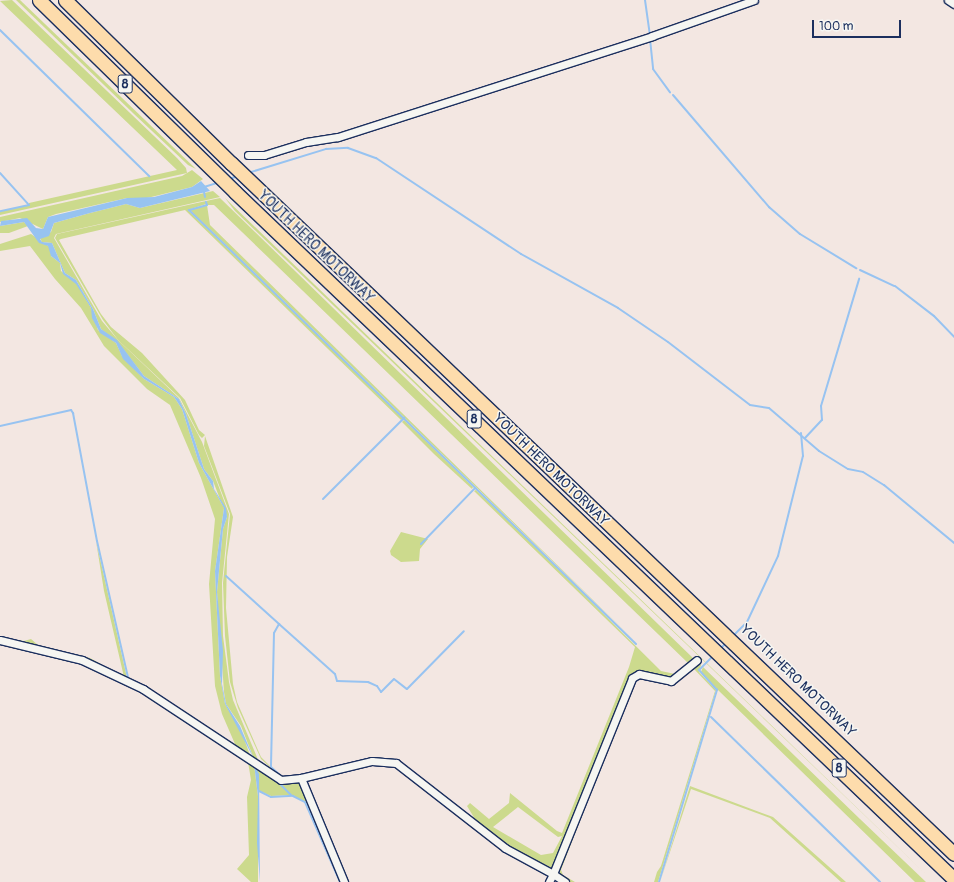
<!DOCTYPE html>
<style>
body{margin:0}
#map{position:relative;width:954px;height:882px;overflow:hidden;background:#f3e7e2;font-family:Pangolin,sans-serif}
div>[style]{position:absolute}
.green>*{inset:0;background:#ccda8d}
.water>*{inset:0;background:#97c3f1}
.stream>*{height:2px;margin:-1px;padding:0 1px;transform-origin:1px;border-radius:1px;background:#97c3f1}
.roads{filter:drop-shadow(1px 0 #1b2f5e) drop-shadow(-1px 0 #1b2f5e) drop-shadow(0 1px #1b2f5e) drop-shadow(0 -1px #1b2f5e)}
.street>*{height:7px;margin:-3.5px;padding:0 3.5px;transform-origin:3.5px;border-radius:3.5px;background:#f6f6f2}
.highway>*{height:13px;margin:-6.5px;padding:0 6.5px;transform-origin:6.5px;border-radius:6.5px;background:#fddcac}
span{translate:-50% -50%;white-space:nowrap;text-align:center;line-height:1.15;-webkit-text-stroke:3px #f6f6f2;paint-order:stroke}
.shield-label span{padding:1px 3px;background:#f6f6f2;border:1px solid;border-radius:3px;-webkit-text-stroke-width:0}
.shield-label{font-size:13px;color:#1b2f5e;font-weight:700}
.street-label{font-size:14px;color:#1b2f5e}
.scale{position:absolute;left:812px;top:20px;width:89px;height:18px;box-sizing:border-box;border:2px solid #1b2f5e;border-top:0;padding-left:5px;font-size:12px;line-height:14px;white-space:nowrap;color:#1b2f5e;-webkit-text-stroke:3px #f6f6f2;paint-order:stroke}
</style>
<div id="map">
<div class="green">
<div style="clip-path:polygon(12px 0,177px 158px,186px 168px,187px 173px,0 215px,0 211px,29px 205px,29px 203px,177px 170px,0 1px)"></div>
<div style="clip-path:polygon(16px 0,20px 0,196px 169px,188px 165px,134px 114px)"></div>
<div style="clip-path:polygon(192px 170px,203px 179px,192px 187px,143px 199px,127px 198px,56px 214px,48px 217px,43px 229px,20px 218px,0 222px,0 217px,182px 176px)"></div>
<div style="clip-path:polygon(213px 191px,220px 197px,56px 234px,54px 238px,102px 321px,118px 340px,179px 398px,202px 442px,229px 514px,222px 583px,223px 636px,229px 682px,233px 700px,259px 762px,254px 759px,241px 726px,226px 704px,224px 692px,217px 592px,223px 529px,227px 517px,213px 481px,204px 469px,186px 414px,179px 399px,144px 376px,120px 345px,101px 329px,93px 309px,76px 280px,65px 273px,52px 243px,42px 242px,40px 238px,51px 232px,54px 223px,90px 213px,126px 204px,140px 208px)"></div>
<div style="clip-path:polygon(evenodd,220px 198px,695px 660px,673px 678px,635px 672px,552px 868px,503px 844px,478px 824px,467px 806px,470px 803px,489px 819px,509px 803px,510px 793px,557px 831px,562px 833px,629px 667px,635px 647px,474px 491px,476px 490px,525px 536px,661px 671px,675px 674px,688px 663px,214px 205px,207px 205px,210px 225px,637px 643px,190px 210px,207px 205px,206px 201px,220px 198px,518px 807px,558px 837px,562px 836px,553px 853px,541px 855px,493px 827px,518px 807px)"></div>
<div style="clip-path:polygon(225px 198px,523px 486px,934px 882px,235px 211px)"></div>
<div style="clip-path:polygon(206px 201px,206px 204px,188px 210px,403px 418px,401px 420px,185px 210px,61px 239px,59px 240px,101px 314px,111px 327px,142px 353px,185px 400px,199px 430px,205px 435px,202px 438px,199px 435px,180px 398px,118px 340px,103px 320px,55px 238px,57px 234px)"></div>
<div style="clip-path:polygon(24px 222px,28px 226px,9px 233px,0 233px,0 226px)"></div>
<div style="clip-path:polygon(31px 234px,51px 248px,51px 256px,60px 263px,61px 271px,77px 284px,91px 308px,98px 330px,116px 343px,122px 356px,144px 379px,174px 397px,182px 409px,199px 463px,224px 508px,215px 571px,220px 676px,225px 704px,242px 733px,251px 758px,96px 664px,0 638px,24px 641px,31px 639px,38px 645px,90px 658px,124px 677px,104px 591px,96px 541px,127px 678px,145px 686px,214px 733px,235px 744px,222px 714px,215px 686px,209px 584px,215px 519px,201px 478px,170px 405px,147px 389px,104px 346px,81px 308px,55px 279px,30px 246px,0 251px,0 244px)"></div>
<div style="clip-path:polygon(404px 420px,427px 442px,473px 487px,472px 489px,434px 454px,402px 422px)"></div>
<div style="clip-path:polygon(205px 436px,233px 517px,227px 557px,226px 608px,233px 684px,237px 702px,261px 757px,279px 775px,261px 759px,238px 708px,230px 682px,225px 636px,223px 583px,230px 514px,204px 446px)"></div>
<div style="clip-path:polygon(401px 532px,428px 539px,420px 549px,419px 561px,401px 562px,391px 555px,390px 551px)"></div>
<div style="clip-path:polygon(697px 661px,701px 665px,699px 672px,716px 690px,658px 882px,654px 882px,657px 872px,661px 866px,715px 691px,694px 669px,673px 683px,642px 677px,633px 683px,561px 870px,563px 875px,575px 882px,570px 882px,559px 875px,558px 864px,632px 681px,644px 676px,675px 681px)"></div>
<div style="clip-path:polygon(703px 667px,860px 819px,926px 882px,915px 882px,718px 690px,701px 672px)"></div>
<div style="clip-path:polygon(248px 762px,254px 764px,258px 796px,258px 882px,251px 882px,237px 869px,249px 855px,247px 797px,251px 780px)"></div>
<div style="clip-path:polygon(256px 765px,267px 773px,300px 781px,342px 882px,308px 804px,293px 795px,271px 796px,258px 790px)"></div>
<div style="clip-path:polygon(690px 786px,773px 817px,846px 882px,841px 882px,770px 818px,691px 789px,660px 882px)"></div>
</div>
<div class="water">
<div style="clip-path:polygon(201px 181px,210px 191px,140px 208px,126px 204px,90px 213px,54px 223px,49px 236px,40px 239px,42px 242px,52px 243px,65px 273px,76px 280px,93px 309px,101px 329px,117px 340px,144px 376px,179px 399px,186px 414px,204px 469px,213px 481px,214px 489px,226px 508px,227px 517px,223px 529px,217px 592px,223px 651px,222px 684px,226px 704px,240px 726px,254px 759px,225px 704px,220px 676px,215px 571px,224px 508px,199px 463px,182px 409px,174px 397px,144px 379px,123px 359px,116px 343px,100px 333px,92px 318px,91px 308px,76px 284px,63px 274px,60px 263px,51px 256px,48px 246px,39px 243px,24px 222px,0 226px,1px 221px,27px 218px,36px 228px,43px 229px,48px 217px,127px 198px,154px 197px,192px 187px)"></div>
<div style="clip-path:polygon(254px 764px,259px 774px,260px 882px,257px 843px,258px 796px)"></div>
</div>
<div class="stream">
<div style="left:645px;top:0;width:34px;rotate:82deg"></div>
<div style="left:0;top:30px;width:209px;rotate:44.4deg"></div>
<div style="left:650px;top:39px;width:30px;rotate:84deg"></div>
<div style="left:653px;top:69px;width:29px;rotate:54deg"></div>
<div style="left:673px;top:95px;width:148px;rotate:49.4deg"></div>
<div style="left:769px;top:207px;width:41px;rotate:41.1deg"></div>
<div style="left:800px;top:234px;width:66px;rotate:31.3deg"></div>
<div style="left:0;top:173px;width:43px;rotate:47.8deg"></div>
<div style="left:29px;top:205px;width:30px;rotate:168deg"></div>
<div style="left:248px;top:173px;width:82px;rotate:-17.1deg"></div>
<div style="left:326px;top:149px;width:22px;rotate:-3deg"></div>
<div style="left:348px;top:148px;width:30px;rotate:20deg"></div>
<div style="left:376px;top:158px;width:174px;rotate:33.5deg"></div>
<div style="left:521px;top:254px;width:111px;rotate:29.1deg"></div>
<div style="left:618px;top:308px;width:60px;rotate:34.2deg"></div>
<div style="left:668px;top:342px;width:103px;rotate:37.5deg"></div>
<div style="left:750px;top:405px;width:19px;rotate:9deg"></div>
<div style="left:769px;top:408px;width:66px;rotate:40.7deg"></div>
<div style="left:819px;top:451px;width:34px;rotate:32deg"></div>
<div style="left:848px;top:469px;width:15px;rotate:11deg"></div>
<div style="left:863px;top:472px;width:25px;rotate:32deg"></div>
<div style="left:884px;top:485px;width:91px;rotate:39.6deg"></div>
<div style="left:229px;top:179px;width:9px;rotate:-18deg"></div>
<div style="left:204px;top:187px;width:14px;rotate:-17deg"></div>
<div style="left:204px;top:192px;width:5px;rotate:79deg"></div>
<div style="left:206px;top:202px;width:3px;rotate:72deg"></div>
<div style="left:207px;top:205px;width:19px;rotate:164deg"></div>
<div style="left:189px;top:210px;width:623px;rotate:44.15deg"></div>
<div style="left:860px;top:270px;width:38px;rotate:25deg"></div>
<div style="left:895px;top:286px;width:49px;rotate:37.6deg"></div>
<div style="left:934px;top:316px;width:29px;rotate:46deg"></div>
<div style="left:0;top:426px;width:73px;rotate:-12.7deg"></div>
<div style="left:71px;top:410px;width:4px;rotate:56deg"></div>
<div style="left:73px;top:413px;width:130px;rotate:79.4deg"></div>
<div style="left:97px;top:541px;width:140px;rotate:77.2deg"></div>
<div style="left:805px;top:438px;width:25px;rotate:-47deg"></div>
<div style="left:822px;top:420px;width:14px;rotate:-94deg"></div>
<div style="left:821px;top:406px;width:133px;rotate:-73.3deg"></div>
<div style="left:323px;top:499px;width:115px;rotate:-45deg"></div>
<div style="left:421px;top:544px;width:78px;rotate:-46deg"></div>
<div style="left:226px;top:576px;width:72px;rotate:42.2deg"></div>
<div style="left:279px;top:624px;width:10px;rotate:119deg"></div>
<div style="left:274px;top:633px;width:134px;rotate:91.3deg"></div>
<div style="left:271px;top:767px;width:12px;rotate:42deg"></div>
<div style="left:279px;top:624px;width:75px;rotate:41.8deg"></div>
<div style="left:335px;top:674px;width:7px;rotate:74deg"></div>
<div style="left:337px;top:681px;width:31px;rotate:2deg"></div>
<div style="left:368px;top:682px;width:10px;rotate:24deg"></div>
<div style="left:377px;top:686px;width:7px;rotate:56deg"></div>
<div style="left:381px;top:692px;width:18px;rotate:-45deg"></div>
<div style="left:394px;top:679px;width:16px;rotate:38deg"></div>
<div style="left:407px;top:689px;width:81px;rotate:-45.5deg"></div>
<div style="left:732px;top:637px;width:21px;rotate:-45deg"></div>
<div style="left:747px;top:622px;width:73px;rotate:-64.8deg"></div>
<div style="left:778px;top:556px;width:103px;rotate:-76deg"></div>
<div style="left:803px;top:456px;width:23px;rotate:-95deg"></div>
<div style="left:720px;top:649px;width:8px;rotate:-45deg"></div>
<div style="left:711px;top:717px;width:236px;rotate:44.3deg"></div>
<div style="left:279px;top:783px;width:17px;rotate:45deg"></div>
<div style="left:259px;top:791px;width:13px;rotate:27deg"></div>
<div style="left:271px;top:797px;width:22px;rotate:-3deg"></div>
<div style="left:293px;top:796px;width:13px;rotate:27deg"></div>
<div style="left:305px;top:802px;width:87px;rotate:66.4deg"></div>
<div style="left:659px;top:882px;width:201px;rotate:-73.2deg"></div>
<div style="left:717px;top:690px;width:27px;rotate:-132deg"></div>
<div style="left:699px;top:670px;width:21px;rotate:-45deg"></div>
</div>
<div class="roads">
<div class="street">
<div style="left:948px;top:0;width:7px;rotate:34deg"></div>
<div style="left:248px;top:155px;width:16px"></div>
<div style="left:264px;top:155px;width:44px;rotate:-17.2deg"></div>
<div style="left:306px;top:142px;width:32px;rotate:-9deg"></div>
<div style="left:338px;top:137px;width:330px;rotate:-17.8deg"></div>
<div style="left:652px;top:36px;width:108px;rotate:-19.4deg"></div>
<div style="left:0;top:640px;width:84px;rotate:13.7deg"></div>
<div style="left:82px;top:660px;width:68px;rotate:25.4deg"></div>
<div style="left:143px;top:689px;width:165px;rotate:33.4deg"></div>
<div style="left:281px;top:780px;width:20px;rotate:-6deg"></div>
<div style="left:301px;top:778px;width:73px;rotate:-13.5deg"></div>
<div style="left:372px;top:761px;width:24px;rotate:5deg"></div>
<div style="left:396px;top:763px;width:138px;rotate:37.9deg"></div>
<div style="left:505px;top:848px;width:55px;rotate:28.4deg"></div>
<div style="left:553px;top:874px;width:9px;rotate:117deg"></div>
<div style="left:301px;top:778px;width:113px;rotate:67.5deg"></div>
<div style="left:565px;top:882px;width:14px;rotate:-146deg"></div>
<div style="left:553px;top:874px;width:211px;rotate:-68deg"></div>
<div style="left:632px;top:678px;width:8px;rotate:-30deg"></div>
<div style="left:639px;top:674px;width:33px;rotate:12deg"></div>
<div style="left:671px;top:681px;width:33px;rotate:-39deg"></div>
</div>
<div class="highway">
<div style="left:39px;top:0;width:274px;rotate:44.4deg"></div>
<div style="left:235px;top:192px;width:994px;rotate:43.7deg"></div>
<div style="left:65px;top:0;width:233px;rotate:44.5deg"></div>
<div style="left:231px;top:163px;width:1000px;rotate:43.7deg"></div>
</div>
</div>
<div class="shield-label">
<span style="left:125px;top:84px">8</span>
<span style="left:474px;top:419px">8</span>
<span style="left:839px;top:768px">8</span>
</div>
<div class="street-label">
<span style="left:316px;top:247px;rotate:44deg">YOUTH HERO MOTORWAY</span>
<span style="left:551px;top:470px;rotate:44deg">YOUTH HERO MOTORWAY</span>
<span style="left:798px;top:681px;rotate:44deg">YOUTH HERO MOTORWAY</span>
</div>
<div class="scale">100 m</div>
</div>
